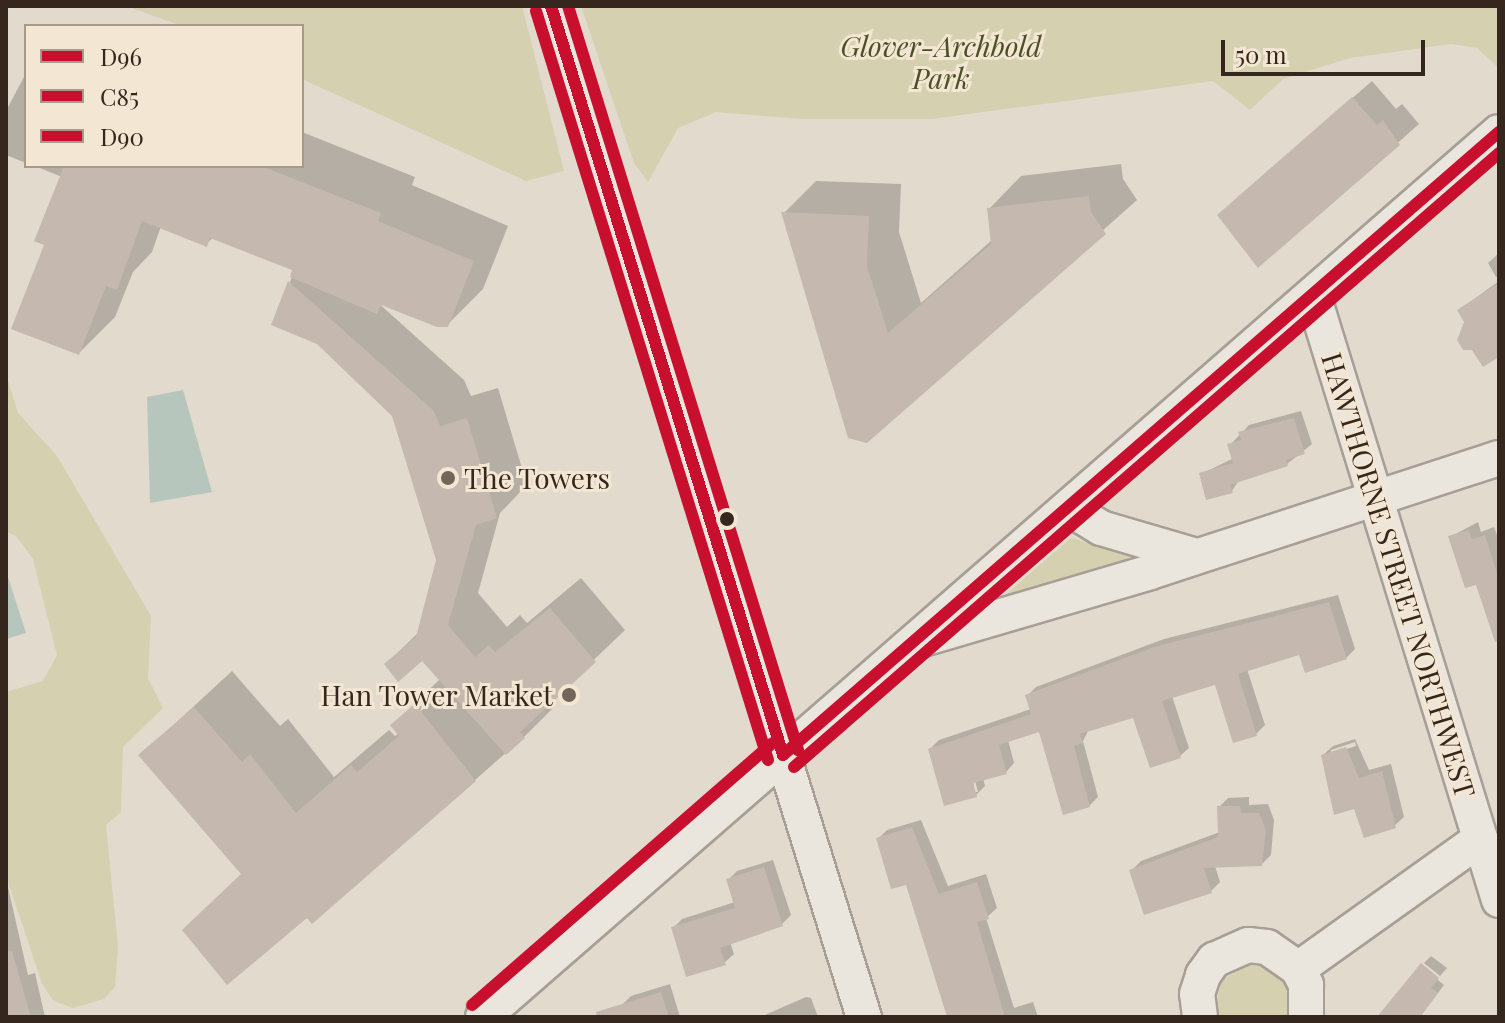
<!DOCTYPE html>
<style>
body{margin:0}
#map{position:relative;width:1505px;height:1023px;overflow:hidden;background:#e2dacd;font-family:"Playfair Display",serif}
div>[style]{position:absolute}
.green>*{inset:0;background:#d4d0b0}
.water>*{inset:0;background:#b7c6bc}
.shadow>*{inset:0;background:#0003}
.building>*{inset:0;background:#c5b8ae}
.roads{filter:drop-shadow(2px 0 #a79f95) drop-shadow(-2px 0 #a79f95) drop-shadow(0 2px #a79f95) drop-shadow(0 -2px #a79f95)}
.minor>*{height:34px;margin:-17px;padding:0 17px;transform-origin:17px;border-radius:17px;background:#eae5dd}
.bus-1>*{height:12px;margin:-6px;padding:0 6px;transform-origin:6px;border-radius:6px;background:#c8102e}
.bus-2>*{height:12px;margin:-6px;padding:0 6px;transform-origin:6px;border-radius:6px;background:#c8102e}
.bus-3>*{height:12px;margin:-6px;padding:0 6px;transform-origin:6px;border-radius:6px;background:#c8102e}
.dots>*{width:22px;height:22px;translate:-50% -50%;box-sizing:border-box;border:4px solid #f3e6d2;border-radius:50%}
span{translate:-50% -50%;white-space:nowrap;text-align:center;line-height:1.15;-webkit-text-stroke:6px #f3e6d2;paint-order:stroke}
.park-label{font-size:28px;color:#4a5027;font-style:italic}
.poi-label{font-size:28px;color:#35271e}
.left{translate:0 -50%;text-align:left}
.right{translate:-100% -50%;text-align:right}
.street-label{font-size:28px;color:#35271e}
.frame{position:absolute;inset:0;border:8px solid #35271e;pointer-events:none}
.legend{position:absolute;left:24px;top:24px;width:280px;height:144px;box-sizing:border-box;background:#f3e6d2;border:2px solid #a79a8a;margin:0;padding:10px 14px;list-style:none;font-size:24px;color:#35271e}
.legend li{display:flex;align-items:center;gap:16px;height:40px}
.legend b{width:40px;border:2px solid #a79a8a}
.scale{position:absolute;left:1221px;top:40px;width:204px;height:36px;box-sizing:border-box;border:4px solid #35271e;border-top:0;padding-left:10px;font-size:24px;line-height:28px;white-space:nowrap;color:#35271e;-webkit-text-stroke:6px #f3e6d2;paint-order:stroke}
</style>
<div id="map">
<div class="green">
<div style="clip-path:polygon(126px 6px,522px 6px,564px 171px,526px 181px,302px 79px,302px 26px,182px 26px)"></div>
<div style="clip-path:polygon(581px 6px,1499px 6px,1499px 68px,1477px 48px,1451px 44px,1350px 58px,1283px 79px,1250px 110px,1213px 81px,932px 119px,802px 119px,716px 112px,678px 128px,648px 182px,634px 163px)"></div>
<div style="clip-path:polygon(6px 374px,18px 413px,57px 456px,151px 616px,148px 678px,163px 708px,123px 747px,121px 812px,106px 825px,118px 947px,115px 987px,104px 999px,73px 1008px,54px 1001px,43px 986px,6px 876px,6px 692px,43px 681px,57px 655px,33px 559px,16px 536px,6px 532px)"></div>
<div style="clip-path:polygon(1071px 538px,1128px 555px,1132px 562px,998px 601px)"></div>
<div style="clip-path:polygon(1252px 963px,1284px 977px,1289px 988px,1287px 1017px,1220px 1017px,1216px 1003px,1222px 980px)"></div>
</div>
<div class="water">
<div style="clip-path:polygon(183px 390px,212px 492px,150px 503px,147px 397px)"></div>
<div style="clip-path:polygon(8px 577px,26px 633px,6px 639px,6px 578px)"></div>
</div>
<div class="shadow">
<div style="clip-path:polygon(26px 73px,26px 163px,6px 155px,6px 111px)"></div>
<div style="clip-path:polygon(1372px 81px,1396px 109px,1402px 104px,1419px 124px,1259px 266px,1238px 197px)"></div>
<div style="clip-path:polygon(302px 132px,415px 177px,412px 185px,508px 226px,483px 289px,447px 325px,376px 301px,464px 380px,471px 396px,498px 388px,527px 485px,500px 513px,478px 593px,507px 627px,520px 615px,527px 623px,581px 578px,625px 630px,551px 701px,555px 706px,524px 737px,475px 780px,243px 873px,141px 755px,232px 671px,280px 726px,288px 719px,334px 777px,389px 730px,395px 736px,399px 733px,393px 725px,440px 679px,422px 659px,386px 664px,420px 631px,438px 560px,394px 414px,318px 342px,274px 324px,295px 269px,214px 237px,206px 244px,161px 226px,152px 252px,133px 272px,115px 317px,79px 353px,46px 244px,62px 177px,35px 166px,302px 166px)"></div>
<div style="clip-path:polygon(1121px 164px,1123px 179px,1137px 200px,866px 441px,784px 213px,816px 181px,901px 184px,899px 232px,921px 303px,992px 240px,989px 209px,1021px 176px)"></div>
<div style="clip-path:polygon(1499px 253px,1499px 276px,1496px 277px,1488px 263px)"></div>
<div style="clip-path:polygon(1499px 281px,1499px 355px,1459px 310px)"></div>
<div style="clip-path:polygon(1301px 411px,1312px 444px,1287px 464px,1239px 480px,1232px 491px,1201px 474px,1234px 458px,1230px 445px,1249px 425px)"></div>
<div style="clip-path:polygon(1478px 522px,1481px 532px,1494px 527px,1499px 540px,1499px 598px,1477px 582px,1450px 537px)"></div>
<div style="clip-path:polygon(evenodd,1338px 595px,1355px 649px,1346px 658px,1301px 652px,1247px 669px,1265px 725px,1256px 734px,1217px 683px,1172px 696px,1189px 748px,1180px 756px,1134px 716px,1089px 729px,1083px 741px,1098px 797px,1089px 806px,1041px 730px,1008px 740px,1014px 763px,1006px 772px,983px 778px,985px 786px,976px 795px,930px 749px,939px 740px,1031px 709px,1027px 696px,1036px 687px,1164px 639px,1338px 595px,973px 773px,978px 792px,974px 792px,973px 773px)"></div>
<div style="clip-path:polygon(evenodd,1355px 739px,1369px 770px,1391px 764px,1404px 817px,1394px 826px,1355px 806px,1323px 755px,1333px 746px,1355px 739px,1355px 742px,1356px 746px,1331px 754px,1331px 750px,1355px 742px)"></div>
<div style="clip-path:polygon(1249px 797px,1249px 805px,1268px 804px,1274px 820px,1271px 855px,1262px 864px,1215px 866px,1220px 882px,1211px 891px,1132px 870px,1141px 861px,1220px 832px,1219px 807px,1228px 798px)"></div>
<div style="clip-path:polygon(921px 820px,948px 886px,986px 874px,997px 908px,986px 918px,1014px 1008px,1033px 1002px,1038px 1017px,949px 1017px,907px 882px,878px 839px,887px 830px)"></div>
<div style="clip-path:polygon(773px 860px,791px 915px,782px 924px,730px 942px,734px 954px,724px 963px,673px 928px,682px 919px,735px 902px,728px 880px,737px 871px)"></div>
<div style="clip-path:polygon(8px 887px,28px 975px,35px 973px,45px 1017px,6px 1017px)"></div>
<div style="clip-path:polygon(1431px 956px,1447px 968px,1440px 976px,1424px 963px)"></div>
<div style="clip-path:polygon(1421px 966px,1444px 985px,1420px 1017px,1381px 1017px)"></div>
<div style="clip-path:polygon(670px 984px,680px 1017px,625px 1017px,621px 1006px,631px 996px)"></div>
<div style="clip-path:polygon(806px 997px,811px 998px,818px 1017px,760px 1017px)"></div>
</div>
<div class="building">
<div style="clip-path:polygon(1352px 97px,1377px 125px,1383px 120px,1400px 145px,1258px 268px,1217px 215px)"></div>
<div style="clip-path:polygon(64px 166px,261px 166px,381px 213px,378px 221px,474px 261px,448px 327px,437px 327px,381px 305px,377px 314px,290px 277px,292px 270px,210px 238px,207px 247px,142px 221px,117px 290px,106px 286px,79px 355px,11px 329px,44px 245px,34px 241px)"></div>
<div style="clip-path:polygon(1089px 196px,1091px 212px,1106px 234px,867px 443px,848px 438px,781px 212px,869px 216px,867px 266px,888px 333px,991px 244px,987px 208px)"></div>
<div style="clip-path:polygon(288px 281px,434px 411px,440px 426px,467px 418px,497px 518px,476px 525px,448px 625px,475px 657px,489px 645px,495px 652px,550px 608px,596px 662px,520px 732px,525px 738px,506px 755px,422px 661px,398px 682px,384px 664px,416px 637px,436px 560px,392px 416px,317px 344px,271px 325px)"></div>
<div style="clip-path:polygon(1499px 283px,1499px 357px,1483px 367px,1472px 350px,1463px 350px,1457px 340px,1464px 322px,1457px 310px)"></div>
<div style="clip-path:polygon(1294px 418px,1305px 454px,1286px 460px,1288px 466px,1230px 485px,1233px 493px,1206px 500px,1199px 473px,1233px 463px,1227px 444px,1241px 440px,1238px 432px)"></div>
<div style="clip-path:polygon(1469px 530px,1472px 539px,1485px 535px,1499px 579px,1499px 641px,1495px 642px,1476px 585px,1465px 588px,1448px 536px)"></div>
<div style="clip-path:polygon(1329px 602px,1347px 659px,1305px 673px,1299px 655px,1238px 674px,1257px 736px,1233px 743px,1215px 685px,1162px 701px,1181px 758px,1150px 768px,1133px 718px,1080px 734px,1083px 743px,1074px 746px,1090px 807px,1063px 815px,1039px 732px,999px 745px,1007px 774px,973px 783px,977px 797px,944px 806px,928px 749px,1031px 714px,1025px 695px,1154px 647px)"></div>
<div style="clip-path:polygon(415px 704px,476px 781px,312px 924px,307px 918px,227px 985px,182px 930px,241px 874px,138px 755px,194px 707px,242px 762px,250px 754px,296px 813px,351px 765px,357px 772px,399px 736px,390px 725px)"></div>
<div style="clip-path:polygon(1346px 747px,1359px 778px,1382px 771px,1396px 828px,1364px 838px,1354px 809px,1334px 815px,1321px 755px)"></div>
<div style="clip-path:polygon(1217px 806px,1240px 806px,1241px 813px,1259px 813px,1266px 830px,1262px 866px,1204px 868px,1212px 893px,1144px 915px,1129px 870px,1218px 837px)"></div>
<div style="clip-path:polygon(912px 827px,939px 894px,977px 882px,989px 919px,977px 922px,1005px 1017px,947px 1017px,906px 885px,891px 889px,876px 838px)"></div>
<div style="clip-path:polygon(764px 867px,783px 926px,720px 948px,726px 965px,686px 977px,671px 927px,735px 908px,726px 879px)"></div>
<div style="clip-path:polygon(12px 951px,31px 1017px,6px 1017px,6px 952px)"></div>
<div style="clip-path:polygon(1421px 963px,1439px 978px,1431px 988px,1438px 993px,1419px 1017px,1377px 1017px)"></div>
<div style="clip-path:polygon(661px 992px,669px 1017px,597px 1017px,596px 1012px)"></div>
</div>
<div class="roads">
<div class="minor">
<div style="left:551px;top:6px;width:1058px;rotate:72.8deg"></div>
<div style="left:1313px;top:295px;width:633px;rotate:72.91deg"></div>
<div style="left:1068px;top:508px;width:39px;rotate:31deg"></div>
<div style="left:1101px;top:528px;width:96px;rotate:16.4deg"></div>
<div style="left:923px;top:639px;width:237px;rotate:-16.4deg"></div>
<div style="left:1150px;top:572px;width:367px;rotate:-18.1deg"></div>
<div style="left:1298px;top:969px;width:224px;rotate:-35.5deg"></div>
<div style="left:483px;top:1017px;width:1347px;rotate:-41.06deg"></div>
<div style="left:1200px;top:1017px;width:23px;rotate:-97deg"></div>
<div style="left:1197px;top:994px;width:20px;rotate:-72deg"></div>
<div style="left:1203px;top:975px;width:19px;rotate:-54deg"></div>
<div style="left:1214px;top:960px;width:37px;rotate:-24deg"></div>
<div style="left:1248px;top:945px;width:19px;rotate:6deg"></div>
<div style="left:1267px;top:947px;width:38px;rotate:35deg"></div>
<div style="left:1298px;top:969px;width:18px;rotate:63deg"></div>
<div style="left:1306px;top:985px;width:32px;rotate:90deg"></div>
</div>
</div>
<div class="bus-1">
<div style="left:551px;top:6px;width:784px;rotate:72.79deg"></div>
<div style="left:783px;top:755px;width:949px;rotate:-41.03deg"></div>
</div>
<div class="bus-2">
<div style="left:536px;top:11px;width:784px;rotate:72.79deg"></div>
<div style="left:794px;top:767px;width:935px;rotate:-41.05deg"></div>
</div>
<div class="bus-3">
<div style="left:568px;top:6px;width:779px;rotate:72.82deg"></div>
<div style="left:472px;top:1005px;width:398px;rotate:-41.1deg"></div>
</div>
<div class="dots">
<div style="left:448px;top:478px;background:#72665b"></div>
<div style="left:727px;top:519px;background:#35271e"></div>
<div style="left:569px;top:695px;background:#72665b"></div>
</div>
<div class="park-label">
<span style="left:941px;top:62px">Glover-Archbold<br>Park</span>
</div>
<div class="poi-label">
<span class="left" style="left:464px;top:478px">The Towers</span>
<span class="right" style="left:553px;top:695px">Han Tower Market</span>
</div>
<div class="street-label">
<span style="left:1399px;top:575px;rotate:73deg">HAWTHORNE STREET NORTHWEST</span>
</div>
<div class="frame"></div>
<ul class="legend">
<li><b style="height:10px;background:#c8102e"></b>D96</li>
<li><b style="height:10px;background:#c8102e"></b>C85</li>
<li><b style="height:10px;background:#c8102e"></b>D90</li>
</ul>
<div class="scale">50 m</div>
</div>
